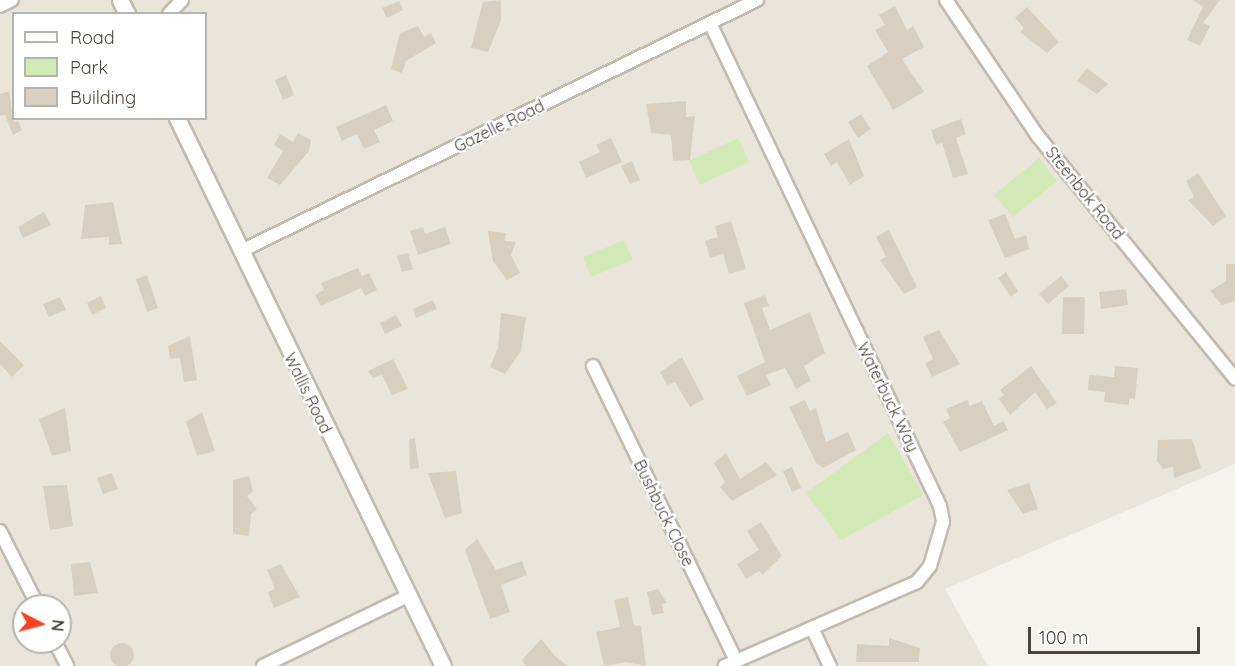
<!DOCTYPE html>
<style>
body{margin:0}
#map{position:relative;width:1235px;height:666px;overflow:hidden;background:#f6f3ec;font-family:Quicksand,sans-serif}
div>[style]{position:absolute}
.residential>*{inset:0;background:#eae5da}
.green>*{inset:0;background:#d2eab5}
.building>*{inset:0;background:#d8cfc1}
.round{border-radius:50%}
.roads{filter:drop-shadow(2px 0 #c2bbae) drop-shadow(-2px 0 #c2bbae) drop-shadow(0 2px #c2bbae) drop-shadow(0 -2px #c2bbae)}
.minor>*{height:12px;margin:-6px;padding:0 6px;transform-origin:6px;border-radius:6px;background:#fff}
.tertiary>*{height:15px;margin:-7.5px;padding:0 7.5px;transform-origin:7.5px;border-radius:7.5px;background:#fff}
span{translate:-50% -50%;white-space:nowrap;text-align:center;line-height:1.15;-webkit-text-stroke:5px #fff;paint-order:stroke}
.street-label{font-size:16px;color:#4b4439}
.legend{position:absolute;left:12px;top:12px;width:195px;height:108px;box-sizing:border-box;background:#fff;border:2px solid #b7b4b0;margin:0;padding:8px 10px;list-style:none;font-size:18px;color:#4b4439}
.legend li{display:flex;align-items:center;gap:12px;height:30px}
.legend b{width:30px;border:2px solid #b7b4b0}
.north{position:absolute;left:12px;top:594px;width:60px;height:60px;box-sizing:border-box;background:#fff;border:2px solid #b7b4b0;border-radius:50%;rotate:96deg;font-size:16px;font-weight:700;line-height:24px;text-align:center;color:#4b4439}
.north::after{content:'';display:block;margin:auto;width:21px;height:27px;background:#fc3f1d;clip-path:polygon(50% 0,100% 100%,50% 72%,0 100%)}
.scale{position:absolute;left:1028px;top:627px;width:172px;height:27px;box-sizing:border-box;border:3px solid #4b4439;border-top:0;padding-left:8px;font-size:18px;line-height:21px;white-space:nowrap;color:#4b4439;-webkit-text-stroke:4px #fff;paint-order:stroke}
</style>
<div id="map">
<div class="residential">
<div style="clip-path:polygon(evenodd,0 0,1235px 0,1235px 464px,945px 589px,988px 666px,0 666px,0 0,14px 14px,206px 14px,206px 118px,14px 118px,14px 14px,0 0,24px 606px,60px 606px,60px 642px,24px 642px,24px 606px)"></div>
</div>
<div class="green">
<div style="clip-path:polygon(738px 138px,749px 162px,700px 185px,689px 161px)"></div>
<div style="clip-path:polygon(1039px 158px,1057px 181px,1013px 217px,994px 195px)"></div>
<div style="clip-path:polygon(624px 240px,633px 260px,591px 277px,583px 257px)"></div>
<div style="clip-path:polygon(888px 433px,923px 495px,841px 540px,806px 493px)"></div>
</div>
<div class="building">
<div style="clip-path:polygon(501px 0,501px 21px,488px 52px,471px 48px,483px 2px)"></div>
<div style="clip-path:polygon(1193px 0,1220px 0,1203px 23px,1210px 26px,1200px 46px,1187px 40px,1203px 7px)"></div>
<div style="clip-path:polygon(399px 1px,403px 10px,387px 18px,382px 8px)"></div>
<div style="clip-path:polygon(895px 6px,907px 30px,913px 26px,924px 47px,902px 59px,924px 92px,893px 110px,867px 66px,888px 52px,875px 30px,885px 25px,879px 15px)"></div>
<div style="clip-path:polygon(1027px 7px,1059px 42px,1047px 53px,1020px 32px,1024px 28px,1015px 18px)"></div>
<div style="clip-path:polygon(418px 26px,424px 37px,431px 33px,436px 43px,406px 61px,402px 73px,391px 69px,400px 33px)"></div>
<div style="clip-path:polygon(1087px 68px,1108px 84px,1097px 94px,1077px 81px)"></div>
<div style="clip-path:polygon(286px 75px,294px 95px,283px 100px,275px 80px)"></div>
<div style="clip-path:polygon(9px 91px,14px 122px,18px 121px,22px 130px,13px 135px,5px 115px,0 116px,0 94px)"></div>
<div style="clip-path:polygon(686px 101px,686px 117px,695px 116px,690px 160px,673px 161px,671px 135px,651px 133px,646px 104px)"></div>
<div style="clip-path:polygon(386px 105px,393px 121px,374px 130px,380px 142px,364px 149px,357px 134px,342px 141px,336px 127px)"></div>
<div style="clip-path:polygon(861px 114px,871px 129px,858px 138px,848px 122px)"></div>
<div style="clip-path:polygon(961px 119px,966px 134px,956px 138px,968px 174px,953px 178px,942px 143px,936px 145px,931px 130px)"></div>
<div style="clip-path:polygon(298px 133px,311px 140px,309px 151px,280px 185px,267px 178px,283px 151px,274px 145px,280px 134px,293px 142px)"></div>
<div style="clip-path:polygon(611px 138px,622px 162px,586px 178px,579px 162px,600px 152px,596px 145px)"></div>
<div style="clip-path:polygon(849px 139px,864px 176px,850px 185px,837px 162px,831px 166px,824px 154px)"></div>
<div style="clip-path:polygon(632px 161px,640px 180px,630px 184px,621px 166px)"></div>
<div style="clip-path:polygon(1198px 173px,1226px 216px,1213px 226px,1188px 200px,1194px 197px,1186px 181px)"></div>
<div style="clip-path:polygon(113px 202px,122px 244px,109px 245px,109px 237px,81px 239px,85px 205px)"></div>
<div style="clip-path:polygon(44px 212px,51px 225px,23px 238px,18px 227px)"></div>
<div style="clip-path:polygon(1005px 214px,1015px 239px,1026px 235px,1029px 249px,1005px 258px,988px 220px)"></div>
<div style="clip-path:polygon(731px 221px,746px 269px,729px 274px,723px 254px,710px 258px,705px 241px,718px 237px,715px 226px)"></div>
<div style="clip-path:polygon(423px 227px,425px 234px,445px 227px,451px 244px,418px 255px,410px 231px)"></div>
<div style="clip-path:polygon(889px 230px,917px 287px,904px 294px,880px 260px,886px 257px,876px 237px)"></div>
<div style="clip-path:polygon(488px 231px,506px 233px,505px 241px,516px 242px,511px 255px,520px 273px,507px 280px,493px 261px)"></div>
<div style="clip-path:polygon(408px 253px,413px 269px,402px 272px,397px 256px)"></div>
<div style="clip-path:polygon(1226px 264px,1235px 264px,1235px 301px,1222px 305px,1210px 291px,1226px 281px)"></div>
<div style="clip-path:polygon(358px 268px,362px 276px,369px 273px,377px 290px,365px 296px,361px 288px,321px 306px,315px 295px,324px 290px,321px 283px)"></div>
<div style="clip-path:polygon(1006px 272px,1018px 291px,1011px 297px,998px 278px)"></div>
<div style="clip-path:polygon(147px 275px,158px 308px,147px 312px,136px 279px)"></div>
<div style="clip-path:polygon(1061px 276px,1069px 286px,1048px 304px,1039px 294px)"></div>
<div style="clip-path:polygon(1126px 289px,1128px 305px,1101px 309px,1099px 292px)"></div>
<div style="clip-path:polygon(765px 295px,769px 306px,762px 308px,770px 330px,810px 312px,825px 353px,804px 366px,811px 381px,796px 389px,785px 368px,766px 375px,771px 385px,747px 396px,737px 376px,765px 362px,744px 303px)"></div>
<div style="clip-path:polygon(101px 296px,106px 308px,92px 315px,87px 303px)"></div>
<div style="clip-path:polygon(60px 297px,66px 310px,49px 317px,43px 304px)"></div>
<div style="clip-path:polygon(1063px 297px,1085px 297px,1084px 334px,1062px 334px)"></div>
<div style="clip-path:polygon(433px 300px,437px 309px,416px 318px,413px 309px)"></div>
<div style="clip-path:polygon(501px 313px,526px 317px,521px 351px,505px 374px,490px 367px,498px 348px)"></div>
<div style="clip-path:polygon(396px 315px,402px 326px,385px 334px,380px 323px)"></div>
<div style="clip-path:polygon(939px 330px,960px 364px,932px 377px,925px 363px,933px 359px,923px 337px)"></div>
<div style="clip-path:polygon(190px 336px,197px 380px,184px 382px,180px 358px,170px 359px,168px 346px)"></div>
<div style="clip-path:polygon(0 341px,24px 365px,12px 377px,0 364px)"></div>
<div style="clip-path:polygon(682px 357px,704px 399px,690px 407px,675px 382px,667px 385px,660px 372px)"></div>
<div style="clip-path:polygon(393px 359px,408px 389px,392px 395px,382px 375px,373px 378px,368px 371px)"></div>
<div style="clip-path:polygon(1031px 366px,1057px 403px,1047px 409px,1035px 392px,1010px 415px,999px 399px,1004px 395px,1000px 390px)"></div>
<div style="clip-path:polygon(1115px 366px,1138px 368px,1135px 399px,1129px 398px,1129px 405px,1104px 402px,1105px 392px,1088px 390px,1089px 375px,1114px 377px)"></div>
<div style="clip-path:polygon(805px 400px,810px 411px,816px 408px,826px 442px,848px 432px,856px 450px,823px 468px,816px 463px,789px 407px)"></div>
<div style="clip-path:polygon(967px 400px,970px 406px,982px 401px,994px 426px,1003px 421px,1008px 430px,960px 452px,943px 422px,950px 418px,946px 409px)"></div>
<div style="clip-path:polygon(65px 408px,71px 451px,52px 456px,39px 419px)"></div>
<div style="clip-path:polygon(202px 412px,215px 451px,197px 456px,186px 422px)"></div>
<div style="clip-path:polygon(415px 438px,419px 468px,410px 469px,409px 439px)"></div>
<div style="clip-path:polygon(1192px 439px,1201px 468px,1174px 478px,1173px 467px,1163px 469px,1157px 461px,1158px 440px)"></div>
<div style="clip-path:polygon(726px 453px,740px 479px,766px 462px,777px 475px,732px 501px,720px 487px,725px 482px,714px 463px)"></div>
<div style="clip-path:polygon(792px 467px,801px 488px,792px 492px,783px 471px)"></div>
<div style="clip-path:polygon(456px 471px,462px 513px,445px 518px,428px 473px)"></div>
<div style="clip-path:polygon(112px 473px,118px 489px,103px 494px,97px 478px)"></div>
<div style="clip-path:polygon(249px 476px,253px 491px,247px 496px,257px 509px,251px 514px,249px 536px,233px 534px,233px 480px)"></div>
<div style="clip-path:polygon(1029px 483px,1038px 509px,1023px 514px,1007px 490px)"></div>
<div style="clip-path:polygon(67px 485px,73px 526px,50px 530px,43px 486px)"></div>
<div style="clip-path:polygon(761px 522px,782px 556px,762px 575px,759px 571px,746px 579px,737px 564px,759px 550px,747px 531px)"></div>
<div style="clip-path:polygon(477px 539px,496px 570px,522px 561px,527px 575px,501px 585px,510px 612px,490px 619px,465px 550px)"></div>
<div style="clip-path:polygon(90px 562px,98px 593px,74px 596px,71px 564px)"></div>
<div style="clip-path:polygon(281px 564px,300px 597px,274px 608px,268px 592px,275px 589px,267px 570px)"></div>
<div style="clip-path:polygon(658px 589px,667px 603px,662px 604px,664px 613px,652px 615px,647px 592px)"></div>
<div style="clip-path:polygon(628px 597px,634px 625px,641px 626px,646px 666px,626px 662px,604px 666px,596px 632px,620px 627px,614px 600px)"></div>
<div style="clip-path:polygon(889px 638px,920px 648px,919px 662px,856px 662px,857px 644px,889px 646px)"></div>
<div style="clip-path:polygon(541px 639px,555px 656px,568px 666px,526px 666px,522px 660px)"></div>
<div class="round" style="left:110px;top:643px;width:24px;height:24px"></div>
</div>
<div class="roads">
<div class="minor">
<div style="left:946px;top:0;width:163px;rotate:56deg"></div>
<div style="left:1037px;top:135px;width:314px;rotate:50.9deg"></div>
<div style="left:0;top:6px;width:13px;rotate:-27deg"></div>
<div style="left:169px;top:14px;width:19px;rotate:-47deg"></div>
<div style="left:710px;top:23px;width:535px;rotate:64.54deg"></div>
<div style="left:940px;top:506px;width:16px;rotate:79deg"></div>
<div style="left:943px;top:522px;width:46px;rotate:106.5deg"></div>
<div style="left:930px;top:566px;width:21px;rotate:129deg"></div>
<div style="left:917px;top:582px;width:210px;rotate:156.4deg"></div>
<div style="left:241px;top:251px;width:574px;rotate:-25.94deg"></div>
<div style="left:593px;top:366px;width:328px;rotate:64.1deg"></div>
<div style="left:0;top:531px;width:84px;rotate:63.1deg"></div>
<div style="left:813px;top:630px;width:40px;rotate:65deg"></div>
<div style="left:55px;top:642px;width:27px;rotate:63deg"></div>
<div style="left:263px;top:666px;width:161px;rotate:-25.8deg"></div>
</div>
<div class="tertiary">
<div style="left:120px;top:0;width:16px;rotate:63deg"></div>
<div style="left:177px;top:118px;width:609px;rotate:64.11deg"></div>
</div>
</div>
<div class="street-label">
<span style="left:499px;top:126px;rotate:-26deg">Gazelle Road</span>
<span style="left:1085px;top:193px;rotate:51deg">Steenbok Road</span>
<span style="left:308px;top:393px;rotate:64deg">Wallis Road</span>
<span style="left:888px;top:397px;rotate:64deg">Waterbuck Way</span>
<span style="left:664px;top:513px;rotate:64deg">Bushbuck Close</span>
</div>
<ul class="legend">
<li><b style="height:8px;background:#fff"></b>Road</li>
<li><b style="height:16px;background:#d2eab5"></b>Park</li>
<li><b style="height:16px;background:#d8cfc1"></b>Building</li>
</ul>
<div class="north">N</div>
<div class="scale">100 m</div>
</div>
